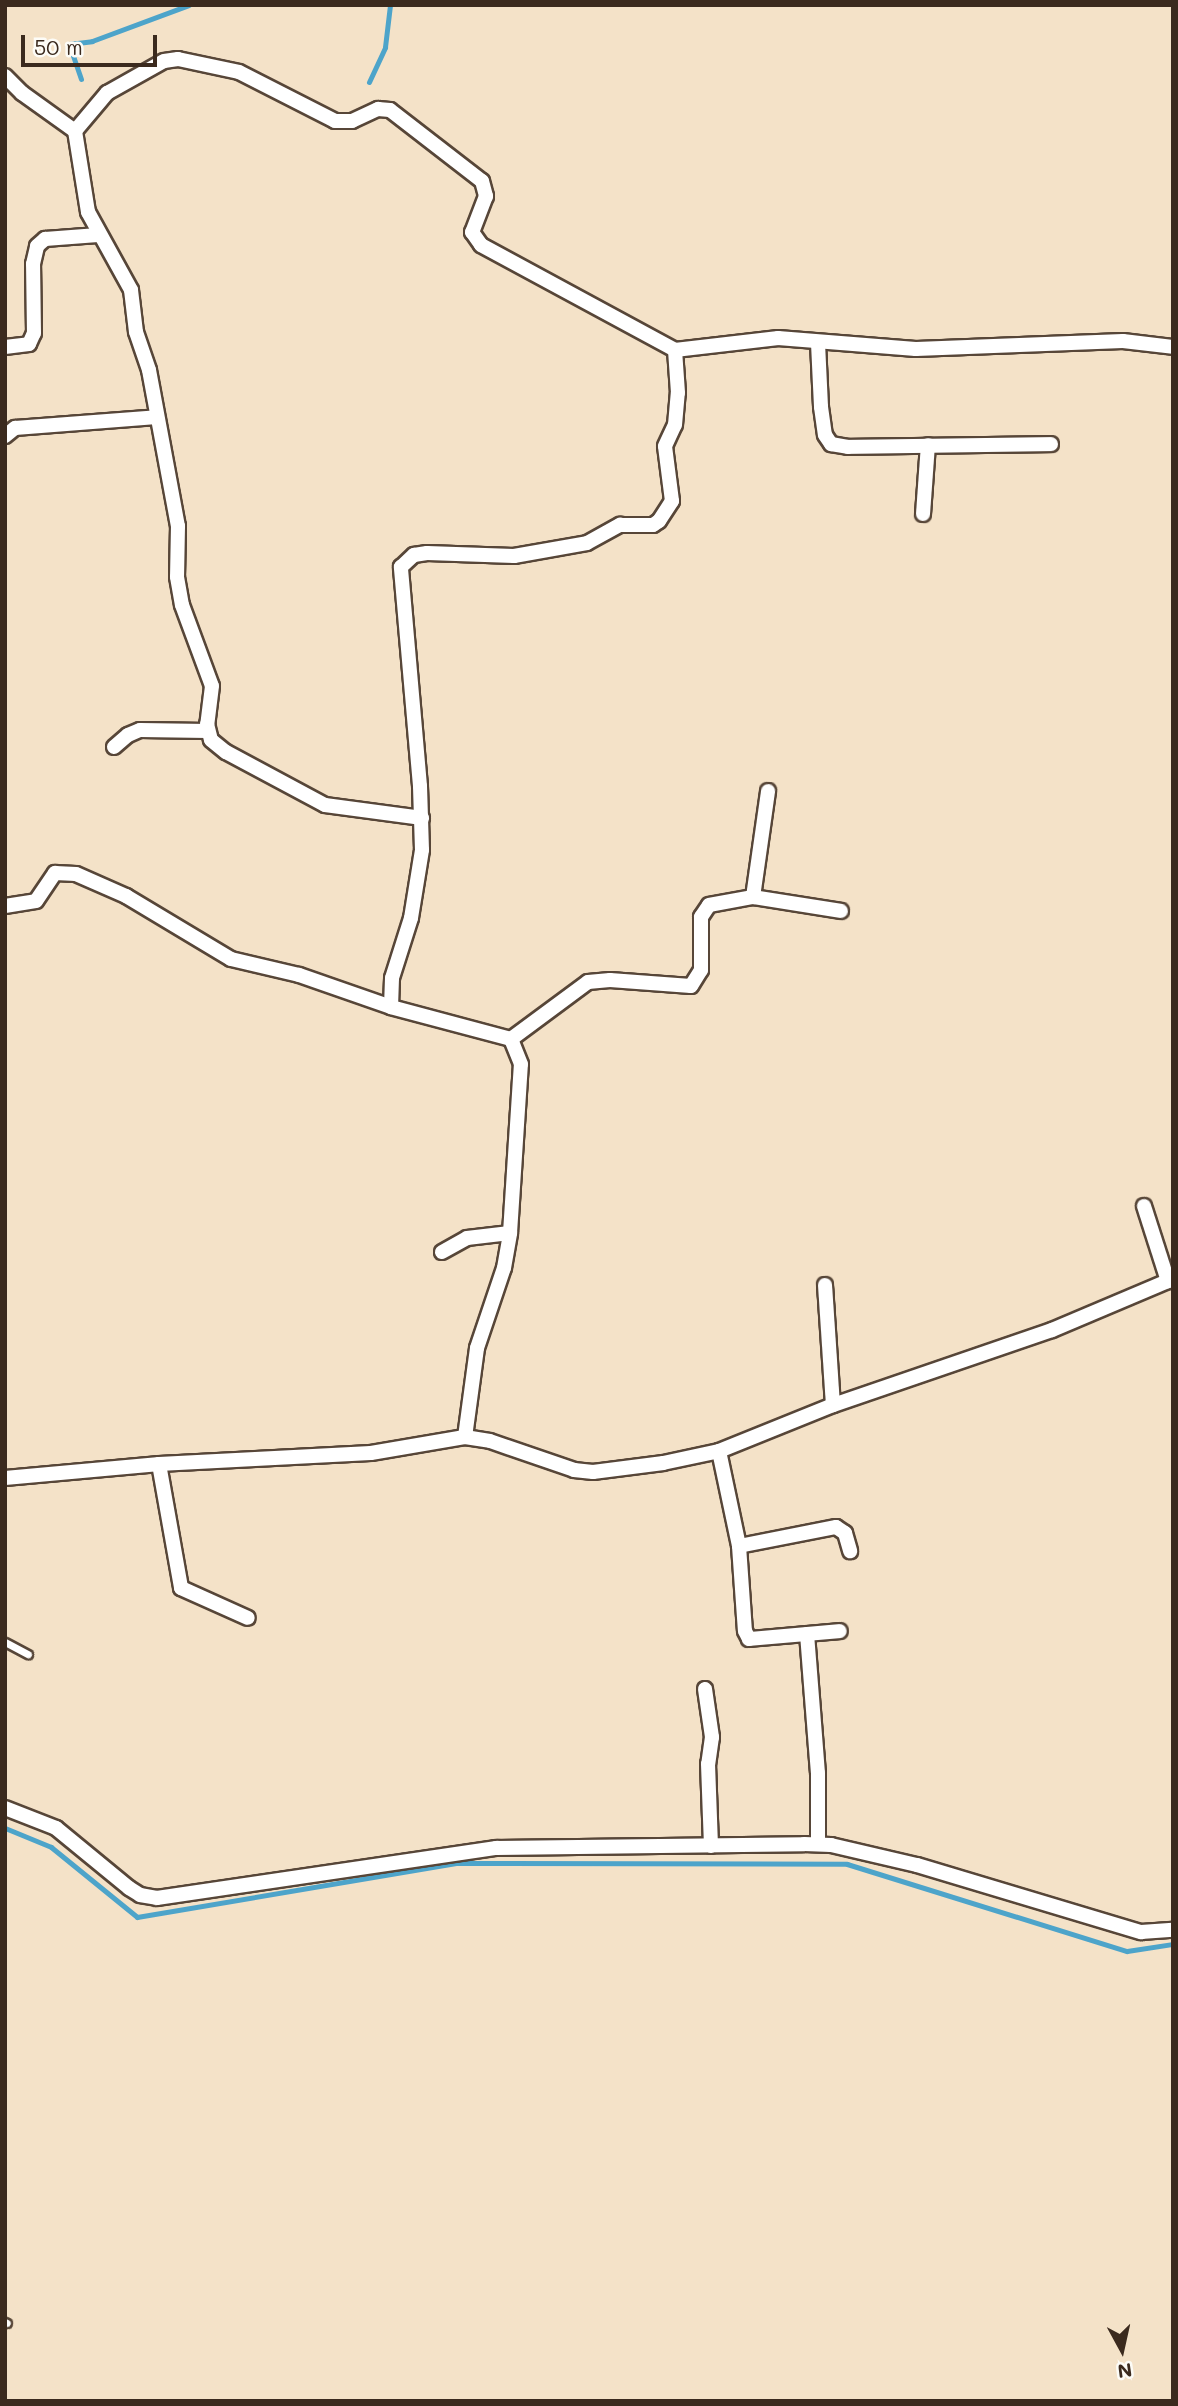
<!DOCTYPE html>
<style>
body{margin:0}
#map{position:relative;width:1178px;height:2406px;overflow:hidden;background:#f4e2c8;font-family:Mali,sans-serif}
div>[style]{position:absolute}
.stream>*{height:5px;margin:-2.5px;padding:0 2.5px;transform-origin:2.5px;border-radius:2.5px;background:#4da4ca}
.roads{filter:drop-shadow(2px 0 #574638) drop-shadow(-2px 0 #574638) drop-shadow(0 2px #574638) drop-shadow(0 -2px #574638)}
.service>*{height:7px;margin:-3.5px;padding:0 3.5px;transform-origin:3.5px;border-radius:3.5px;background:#fff}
.minor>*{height:14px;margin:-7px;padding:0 7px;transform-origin:7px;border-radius:7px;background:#fff}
span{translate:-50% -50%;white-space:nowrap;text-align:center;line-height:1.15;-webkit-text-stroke:5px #fdfcf7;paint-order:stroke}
.frame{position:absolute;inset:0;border:7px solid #3b2a1e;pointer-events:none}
.north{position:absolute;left:1087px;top:2315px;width:70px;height:70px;-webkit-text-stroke:5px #fdfcf7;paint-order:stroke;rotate:172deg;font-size:19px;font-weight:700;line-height:28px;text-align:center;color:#3b2a1e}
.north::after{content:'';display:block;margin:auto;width:24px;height:32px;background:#3b2a1e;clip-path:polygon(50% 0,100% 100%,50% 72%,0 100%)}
.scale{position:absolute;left:21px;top:35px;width:136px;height:32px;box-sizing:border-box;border:4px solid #3b2a1e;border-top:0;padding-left:9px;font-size:21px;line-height:24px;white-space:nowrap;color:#3b2a1e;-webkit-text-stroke:5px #fdfcf7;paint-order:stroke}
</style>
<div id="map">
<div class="stream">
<div style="left:81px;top:79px;width:37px;rotate:-109deg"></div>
<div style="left:69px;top:44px;width:23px;rotate:-7deg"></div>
<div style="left:92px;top:41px;width:103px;rotate:-20.4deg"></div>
<div style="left:369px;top:82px;width:38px;rotate:-65deg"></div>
<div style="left:385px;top:47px;width:42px;rotate:-83.2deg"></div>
<div style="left:5px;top:1828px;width:50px;rotate:22.4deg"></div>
<div style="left:51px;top:1847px;width:111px;rotate:39.1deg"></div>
<div style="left:137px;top:1917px;width:325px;rotate:-9.6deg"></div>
<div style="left:457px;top:1863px;width:390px;rotate:0.1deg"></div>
<div style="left:847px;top:1864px;width:293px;rotate:17.3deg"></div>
<div style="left:1127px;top:1951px;width:47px;rotate:-8.7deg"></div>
</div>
<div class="roads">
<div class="service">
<div style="left:5px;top:1642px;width:26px;rotate:28deg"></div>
<div style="left:5px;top:2322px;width:2px;rotate:27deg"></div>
</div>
<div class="minor">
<div style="left:5px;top:76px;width:24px;rotate:45deg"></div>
<div style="left:22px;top:93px;width:65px;rotate:35.6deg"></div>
<div style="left:75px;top:131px;width:82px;rotate:80.9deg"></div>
<div style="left:88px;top:212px;width:89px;rotate:61.1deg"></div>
<div style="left:131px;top:290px;width:42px;rotate:83.2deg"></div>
<div style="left:136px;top:332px;width:40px;rotate:71.1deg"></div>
<div style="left:149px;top:370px;width:159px;rotate:79.5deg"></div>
<div style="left:178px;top:526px;width:51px;rotate:91.1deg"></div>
<div style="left:177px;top:577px;width:28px;rotate:80deg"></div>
<div style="left:182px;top:605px;width:86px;rotate:69.7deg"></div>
<div style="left:212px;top:686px;width:38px;rotate:97deg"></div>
<div style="left:207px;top:724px;width:16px;rotate:76deg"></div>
<div style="left:211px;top:740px;width:19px;rotate:39deg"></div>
<div style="left:226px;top:752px;width:112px;rotate:28.2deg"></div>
<div style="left:325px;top:805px;width:98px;rotate:7.6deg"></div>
<div style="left:75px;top:131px;width:50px;rotate:-49.9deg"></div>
<div style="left:107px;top:93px;width:65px;rotate:-29.3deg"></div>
<div style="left:164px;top:61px;width:14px;rotate:-8deg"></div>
<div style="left:178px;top:59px;width:62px;rotate:12deg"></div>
<div style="left:239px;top:72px;width:108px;rotate:27deg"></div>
<div style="left:335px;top:121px;width:17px"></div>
<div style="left:352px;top:121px;width:29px;rotate:-25deg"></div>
<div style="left:378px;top:109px;width:12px;rotate:5deg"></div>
<div style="left:390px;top:110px;width:116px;rotate:37.7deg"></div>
<div style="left:482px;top:181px;width:16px;rotate:75deg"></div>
<div style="left:486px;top:196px;width:39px;rotate:111deg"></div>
<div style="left:472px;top:232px;width:16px;rotate:55deg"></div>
<div style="left:481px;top:245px;width:221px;rotate:28.4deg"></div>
<div style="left:675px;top:350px;width:104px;rotate:-6.6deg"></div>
<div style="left:778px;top:338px;width:138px;rotate:4.6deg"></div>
<div style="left:916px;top:349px;width:207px;rotate:-2.2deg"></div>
<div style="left:1123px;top:341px;width:50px;rotate:6.8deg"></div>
<div style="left:818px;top:343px;width:64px;rotate:87.3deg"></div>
<div style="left:821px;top:407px;width:28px;rotate:82deg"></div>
<div style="left:825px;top:435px;width:11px;rotate:56deg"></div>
<div style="left:831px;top:444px;width:17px;rotate:10deg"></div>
<div style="left:848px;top:447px;width:203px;rotate:-0.8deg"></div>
<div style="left:5px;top:347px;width:24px;rotate:-7deg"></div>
<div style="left:29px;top:344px;width:12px;rotate:-66deg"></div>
<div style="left:34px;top:333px;width:69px;rotate:-90.8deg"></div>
<div style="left:33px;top:264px;width:18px;rotate:-77deg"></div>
<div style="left:37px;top:246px;width:11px;rotate:-41deg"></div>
<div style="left:45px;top:239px;width:53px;rotate:-4.3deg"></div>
<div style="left:5px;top:436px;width:13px;rotate:-39deg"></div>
<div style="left:15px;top:428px;width:142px;rotate:-4.4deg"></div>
<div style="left:923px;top:514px;width:69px;rotate:-85.9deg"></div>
<div style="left:114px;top:747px;width:18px;rotate:-41deg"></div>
<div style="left:128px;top:735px;width:13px;rotate:-23deg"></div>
<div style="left:140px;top:730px;width:68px;rotate:0.8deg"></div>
<div style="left:753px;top:897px;width:107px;rotate:-81.9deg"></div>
<div style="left:5px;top:906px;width:31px;rotate:-9deg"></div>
<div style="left:36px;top:901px;width:34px;rotate:-56deg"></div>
<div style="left:55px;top:873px;width:21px;rotate:3deg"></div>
<div style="left:76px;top:874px;width:55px;rotate:23.7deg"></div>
<div style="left:126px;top:896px;width:122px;rotate:31deg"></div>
<div style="left:231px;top:959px;width:70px;rotate:13.2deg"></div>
<div style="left:299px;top:975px;width:97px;rotate:19.2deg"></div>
<div style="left:511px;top:1039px;width:96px;rotate:-36.5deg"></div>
<div style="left:588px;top:982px;width:22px;rotate:-5deg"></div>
<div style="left:610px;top:980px;width:81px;rotate:4.2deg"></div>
<div style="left:691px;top:986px;width:19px;rotate:-58deg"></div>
<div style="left:701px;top:970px;width:53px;rotate:-90deg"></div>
<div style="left:701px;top:917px;width:14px;rotate:-56deg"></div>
<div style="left:709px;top:905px;width:45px;rotate:-10.3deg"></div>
<div style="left:753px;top:897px;width:89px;rotate:9deg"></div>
<div style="left:1144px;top:1206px;width:79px;rotate:72.3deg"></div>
<div style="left:442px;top:1252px;width:29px;rotate:-29deg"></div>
<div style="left:467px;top:1238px;width:43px;rotate:-6.6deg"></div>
<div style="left:825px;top:1285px;width:120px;rotate:86.2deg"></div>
<div style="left:465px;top:1437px;width:90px;rotate:-82.3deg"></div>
<div style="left:477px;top:1348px;width:84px;rotate:-71.4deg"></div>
<div style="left:504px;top:1268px;width:36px;rotate:-80deg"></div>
<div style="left:510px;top:1233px;width:169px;rotate:-86.3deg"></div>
<div style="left:521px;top:1064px;width:27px;rotate:-112deg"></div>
<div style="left:511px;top:1039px;width:124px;rotate:-165.1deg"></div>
<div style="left:391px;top:1007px;width:29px;rotate:-88deg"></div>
<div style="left:392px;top:978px;width:63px;rotate:-72.4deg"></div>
<div style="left:411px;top:918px;width:69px;rotate:-80.8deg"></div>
<div style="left:422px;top:850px;width:64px;rotate:-91.8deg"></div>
<div style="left:420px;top:786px;width:220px;rotate:-95deg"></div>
<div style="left:401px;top:567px;width:18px;rotate:-43deg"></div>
<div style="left:414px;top:555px;width:13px;rotate:-9deg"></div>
<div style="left:427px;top:553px;width:87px;rotate:2deg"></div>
<div style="left:514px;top:556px;width:74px;rotate:-10.1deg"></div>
<div style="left:587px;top:543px;width:38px;rotate:-29deg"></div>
<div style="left:620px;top:525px;width:33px"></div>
<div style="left:653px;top:525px;width:7px;rotate:-34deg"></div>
<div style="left:659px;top:521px;width:24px;rotate:-57deg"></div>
<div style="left:672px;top:501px;width:55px;rotate:-97.3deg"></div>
<div style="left:665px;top:446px;width:23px;rotate:-65deg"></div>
<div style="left:675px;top:425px;width:32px;rotate:-85deg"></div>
<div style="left:678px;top:393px;width:43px;rotate:-94deg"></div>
<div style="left:719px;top:1451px;width:97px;rotate:78.1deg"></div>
<div style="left:739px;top:1546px;width:85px;rotate:86deg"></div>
<div style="left:745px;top:1631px;width:9px;rotate:63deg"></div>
<div style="left:749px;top:1639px;width:91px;rotate:-5deg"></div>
<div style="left:159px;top:1464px;width:126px;rotate:79.9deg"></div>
<div style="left:181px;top:1588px;width:73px;rotate:24.1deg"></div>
<div style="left:5px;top:1478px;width:155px;rotate:-5.2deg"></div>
<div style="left:159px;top:1464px;width:212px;rotate:-3deg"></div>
<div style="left:371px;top:1453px;width:95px;rotate:-9.7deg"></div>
<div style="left:465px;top:1437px;width:25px;rotate:9deg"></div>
<div style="left:490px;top:1441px;width:89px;rotate:19deg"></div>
<div style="left:574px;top:1470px;width:19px;rotate:6deg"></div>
<div style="left:593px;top:1472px;width:71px;rotate:-7.3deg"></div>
<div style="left:663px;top:1463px;width:57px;rotate:-12.1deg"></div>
<div style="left:719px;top:1451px;width:123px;rotate:-22deg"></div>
<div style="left:833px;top:1405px;width:231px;rotate:-18.9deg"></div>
<div style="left:1052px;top:1330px;width:131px;rotate:-22.9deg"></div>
<div style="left:739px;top:1546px;width:99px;rotate:-11.1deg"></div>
<div style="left:836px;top:1527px;width:11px;rotate:34deg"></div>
<div style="left:845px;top:1533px;width:19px;rotate:74deg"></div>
<div style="left:807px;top:1634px;width:139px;rotate:85.5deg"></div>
<div style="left:818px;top:1773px;width:71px;rotate:90deg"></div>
<div style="left:705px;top:1689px;width:49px;rotate:81.7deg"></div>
<div style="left:712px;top:1737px;width:27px;rotate:98deg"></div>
<div style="left:708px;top:1764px;width:82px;rotate:87.9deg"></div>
<div style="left:5px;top:1808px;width:55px;rotate:21.4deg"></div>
<div style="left:56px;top:1828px;width:94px;rotate:39.4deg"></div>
<div style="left:129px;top:1888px;width:13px;rotate:32deg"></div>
<div style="left:140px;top:1895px;width:17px;rotate:10deg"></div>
<div style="left:157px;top:1898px;width:343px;rotate:-8.4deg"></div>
<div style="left:496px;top:1848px;width:308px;rotate:-0.7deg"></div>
<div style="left:804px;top:1844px;width:27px;rotate:2deg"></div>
<div style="left:831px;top:1845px;width:88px;rotate:13.1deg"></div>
<div style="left:917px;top:1865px;width:234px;rotate:16.7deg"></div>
<div style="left:1141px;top:1932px;width:32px;rotate:-4deg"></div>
</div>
</div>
<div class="frame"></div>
<div class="north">N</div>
<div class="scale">50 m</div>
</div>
